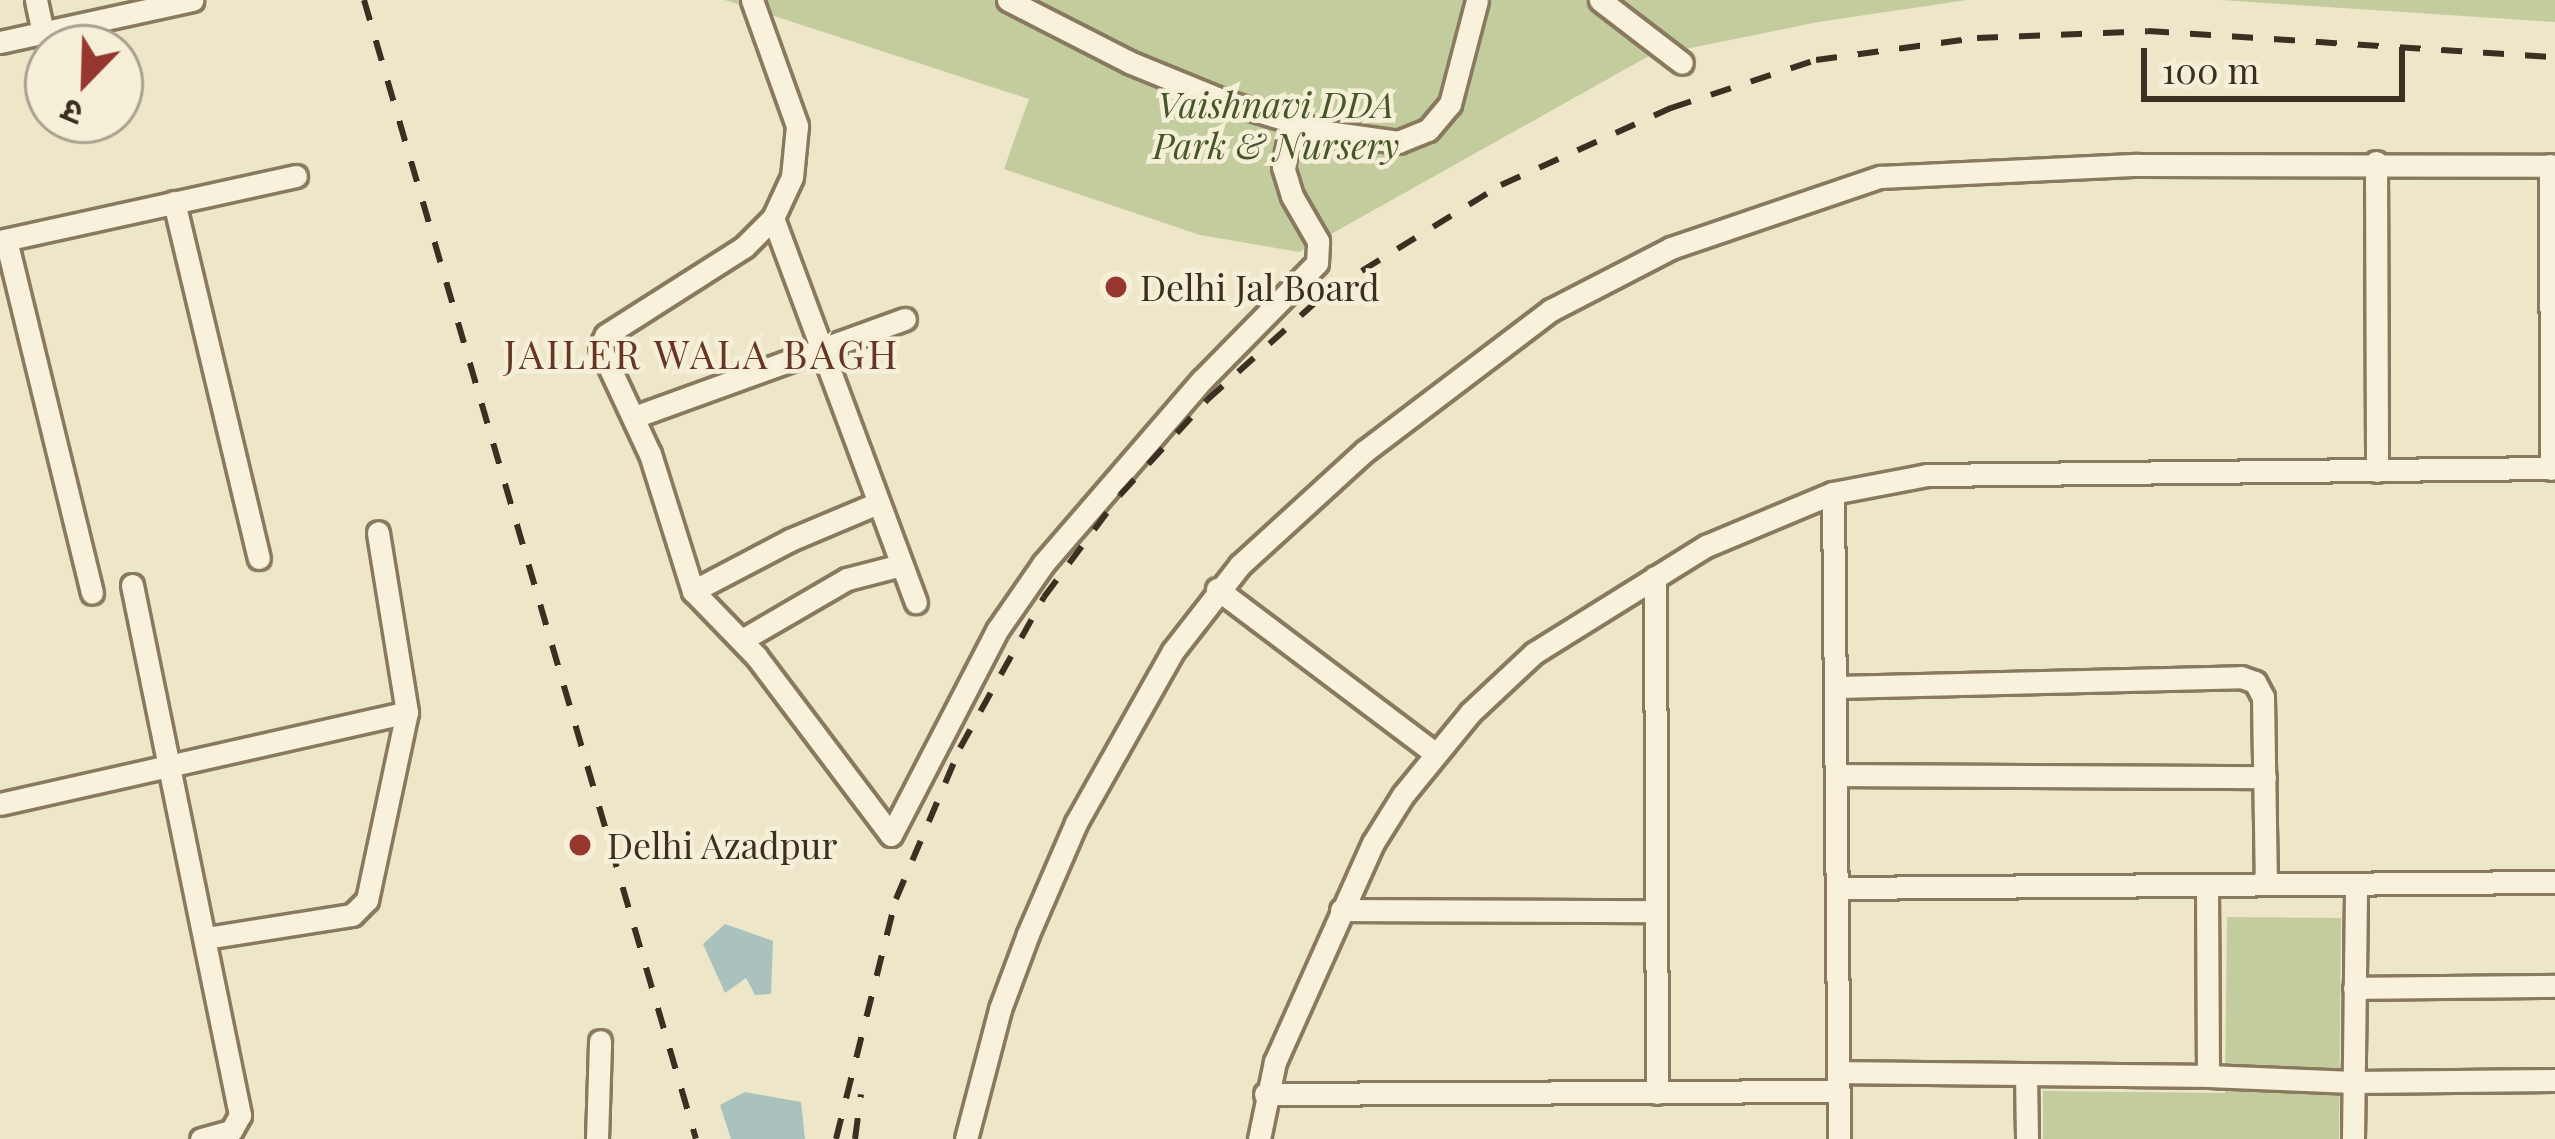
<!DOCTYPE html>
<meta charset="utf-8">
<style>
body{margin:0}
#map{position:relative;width:2555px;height:1139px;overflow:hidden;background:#eee6c9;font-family:"Playfair Display","Noto Sans Devanagari",serif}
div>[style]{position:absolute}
.green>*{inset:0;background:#c2cc9d}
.water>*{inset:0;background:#a9c2bd}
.roads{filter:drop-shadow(3px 0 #89795e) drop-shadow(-3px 0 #89795e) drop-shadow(0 3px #89795e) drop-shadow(0 -3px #89795e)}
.street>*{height:21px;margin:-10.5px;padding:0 10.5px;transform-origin:10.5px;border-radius:10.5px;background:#f8f2dc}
.rail>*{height:6px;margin-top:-3px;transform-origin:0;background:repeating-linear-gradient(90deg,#3a2f21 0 21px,transparent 0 42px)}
.dots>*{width:33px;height:33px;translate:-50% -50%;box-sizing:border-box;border:6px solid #f5efd8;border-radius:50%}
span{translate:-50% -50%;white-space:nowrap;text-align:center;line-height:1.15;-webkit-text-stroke:9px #f5efd8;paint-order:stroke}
.park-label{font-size:36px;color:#475628;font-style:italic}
.poi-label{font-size:36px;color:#3a2f21}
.left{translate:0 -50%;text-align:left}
.neighbourhood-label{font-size:39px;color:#663622;letter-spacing:3px}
.north{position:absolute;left:24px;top:24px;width:120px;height:120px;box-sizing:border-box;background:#f5efd8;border:3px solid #aaa28f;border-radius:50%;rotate:203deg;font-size:33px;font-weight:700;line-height:48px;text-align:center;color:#3a2f21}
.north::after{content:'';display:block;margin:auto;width:42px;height:54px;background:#973830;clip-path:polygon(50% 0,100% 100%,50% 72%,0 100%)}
.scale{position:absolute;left:2141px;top:48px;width:264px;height:54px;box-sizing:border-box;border:6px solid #3a2f21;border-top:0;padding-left:15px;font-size:36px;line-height:42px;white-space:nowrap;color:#3a2f21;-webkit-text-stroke:9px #f5efd8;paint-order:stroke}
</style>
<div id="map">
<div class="green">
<div style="clip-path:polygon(725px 0,1967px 0,1818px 22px,1647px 57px,1299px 252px,1200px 235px,1004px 169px,1029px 99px)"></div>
<div style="clip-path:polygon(2221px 0,2555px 0,2555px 22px)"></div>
<div style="clip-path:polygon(2227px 917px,2341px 918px,2339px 1139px,2043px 1139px,2043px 1091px,2225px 1093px)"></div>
</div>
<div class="water">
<div style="clip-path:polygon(725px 924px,773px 941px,771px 994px,755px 995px,746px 978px,725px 993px,703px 944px)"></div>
<div style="clip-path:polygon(745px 1092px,801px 1102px,805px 1139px,731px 1139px,720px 1105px)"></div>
</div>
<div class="roads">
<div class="street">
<div style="left:36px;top:0;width:34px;rotate:78deg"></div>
<div style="left:752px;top:0;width:134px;rotate:70.3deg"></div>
<div style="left:797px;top:126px;width:51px;rotate:95.6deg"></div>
<div style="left:792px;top:177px;width:45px;rotate:114.9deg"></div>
<div style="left:773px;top:218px;width:41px;rotate:135deg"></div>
<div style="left:744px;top:247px;width:164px;rotate:147.5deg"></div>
<div style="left:606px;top:335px;width:13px;rotate:117deg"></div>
<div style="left:600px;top:347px;width:118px;rotate:65deg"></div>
<div style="left:650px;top:454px;width:144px;rotate:72.6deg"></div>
<div style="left:693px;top:591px;width:91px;rotate:45.9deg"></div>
<div style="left:756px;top:656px;width:224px;rotate:53deg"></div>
<div style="left:891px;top:835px;width:232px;rotate:-62.6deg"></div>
<div style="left:998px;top:629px;width:79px;rotate:-55.3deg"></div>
<div style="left:1043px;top:564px;width:243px;rotate:-49.2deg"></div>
<div style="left:1202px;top:380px;width:164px;rotate:-45.5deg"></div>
<div style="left:1317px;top:263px;width:22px;rotate:-87deg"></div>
<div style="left:1318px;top:241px;width:52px;rotate:-120deg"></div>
<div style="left:1292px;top:196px;width:30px;rotate:-107deg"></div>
<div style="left:1283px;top:167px;width:46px;rotate:-78.7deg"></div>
<div style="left:1008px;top:0;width:136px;rotate:27.1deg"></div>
<div style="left:1129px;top:62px;width:103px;rotate:22.3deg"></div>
<div style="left:1224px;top:101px;width:108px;rotate:16.8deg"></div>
<div style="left:1327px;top:132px;width:72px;rotate:8deg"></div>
<div style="left:1398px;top:142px;width:32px;rotate:-22deg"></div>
<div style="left:1428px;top:130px;width:34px;rotate:-50deg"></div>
<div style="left:1450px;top:104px;width:107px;rotate:-75.4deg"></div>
<div style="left:1600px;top:0;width:103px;rotate:37.5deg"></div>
<div style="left:0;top:42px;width:197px;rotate:-12.3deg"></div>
<div style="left:2376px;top:162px;width:309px;rotate:89.8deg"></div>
<div style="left:2550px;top:165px;width:304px;rotate:89.8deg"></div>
<div style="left:174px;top:202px;width:366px;rotate:76.6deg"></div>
<div style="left:773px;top:218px;width:410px;rotate:69.6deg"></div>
<div style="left:6px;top:240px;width:363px;rotate:76.3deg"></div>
<div style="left:0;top:241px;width:303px;rotate:-12.4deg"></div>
<div style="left:634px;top:417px;width:288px;rotate:-19.9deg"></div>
<div style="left:1833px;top:493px;width:646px;rotate:89.47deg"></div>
<div style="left:1655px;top:577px;width:516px;rotate:89.78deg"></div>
<div style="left:132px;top:585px;width:541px;rotate:78.48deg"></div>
<div style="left:240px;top:1115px;width:18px;rotate:119deg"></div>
<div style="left:231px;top:1131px;width:31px;rotate:165deg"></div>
<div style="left:1217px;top:589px;width:273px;rotate:37deg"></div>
<div style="left:693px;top:591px;width:110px;rotate:-27.7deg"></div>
<div style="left:790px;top:540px;width:95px;rotate:-22.8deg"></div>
<div style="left:742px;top:640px;width:121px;rotate:-30.2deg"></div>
<div style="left:847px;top:579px;width:56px;rotate:-14.5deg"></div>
<div style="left:1837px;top:687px;width:404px;rotate:-1.4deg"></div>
<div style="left:2241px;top:677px;width:15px;rotate:20deg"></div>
<div style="left:2255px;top:682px;width:17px;rotate:62deg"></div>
<div style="left:2263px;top:697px;width:187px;rotate:89.1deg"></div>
<div style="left:1837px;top:775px;width:428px;rotate:0.3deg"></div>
<div style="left:0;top:804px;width:417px;rotate:-12.7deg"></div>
<div style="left:1838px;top:888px;width:717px;rotate:-0.48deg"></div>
<div style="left:1341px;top:910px;width:315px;rotate:0.2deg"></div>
<div style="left:206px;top:938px;width:148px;rotate:-9deg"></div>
<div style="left:352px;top:915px;width:21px;rotate:-45deg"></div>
<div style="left:367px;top:900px;width:192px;rotate:-78deg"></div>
<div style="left:407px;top:712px;width:182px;rotate:-99.2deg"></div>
<div style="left:2354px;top:988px;width:201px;rotate:-0.6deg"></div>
<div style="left:1839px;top:1072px;width:369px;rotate:0.6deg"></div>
<div style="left:2208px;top:1076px;width:191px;rotate:-90.3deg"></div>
<div style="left:2026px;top:1074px;width:65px;rotate:89.1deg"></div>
<div style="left:2208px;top:1076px;width:145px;rotate:2.4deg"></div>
<div style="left:2353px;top:1082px;width:202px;rotate:-0.6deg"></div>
<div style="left:1265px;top:1094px;width:574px;rotate:-0.3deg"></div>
<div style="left:597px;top:1139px;width:98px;rotate:-88.2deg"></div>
<div style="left:966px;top:1139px;width:134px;rotate:-75.3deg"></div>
<div style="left:1000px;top:1009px;width:80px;rotate:-69.5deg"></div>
<div style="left:1028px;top:934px;width:121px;rotate:-66.6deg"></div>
<div style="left:1076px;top:823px;width:197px;rotate:-60.6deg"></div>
<div style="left:1173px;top:651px;width:109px;rotate:-52.1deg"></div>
<div style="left:1240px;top:565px;width:169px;rotate:-42.4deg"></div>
<div style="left:1365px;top:451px;width:233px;rotate:-37.2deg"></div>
<div style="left:1551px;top:310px;width:135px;rotate:-27.3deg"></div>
<div style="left:1671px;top:248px;width:221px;rotate:-18.8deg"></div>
<div style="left:1880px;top:177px;width:258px;rotate:-2.7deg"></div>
<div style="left:2138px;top:165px;width:417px;rotate:0.1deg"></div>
<div style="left:1259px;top:1139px;width:79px;rotate:-78.3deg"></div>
<div style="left:1275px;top:1062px;width:240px;rotate:-65.9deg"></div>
<div style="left:1373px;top:843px;width:57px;rotate:-58deg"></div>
<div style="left:1403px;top:795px;width:107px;rotate:-50.7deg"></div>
<div style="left:1471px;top:712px;width:86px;rotate:-43.1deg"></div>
<div style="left:1534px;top:653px;width:203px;rotate:-31.9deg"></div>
<div style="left:1706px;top:546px;width:138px;rotate:-22.7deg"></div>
<div style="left:1833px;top:493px;width:96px;rotate:-10.8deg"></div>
<div style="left:1927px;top:475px;width:628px;rotate:-0.64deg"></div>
<div style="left:2353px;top:1139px;width:255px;rotate:-89.3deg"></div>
</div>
</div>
<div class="rail">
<div style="left:364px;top:0;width:1186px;rotate:73.75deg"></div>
<div style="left:836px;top:1139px;width:247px;rotate:-76deg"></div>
<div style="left:896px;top:899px;width:164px;rotate:-67deg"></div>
<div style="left:960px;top:748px;width:173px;rotate:-60.9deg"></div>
<div style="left:1044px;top:597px;width:127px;rotate:-53.3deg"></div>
<div style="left:1120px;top:495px;width:129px;rotate:-47.5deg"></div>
<div style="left:1207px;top:400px;width:160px;rotate:-42deg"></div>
<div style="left:1326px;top:293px;width:206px;rotate:-31.7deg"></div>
<div style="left:1501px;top:185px;width:187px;rotate:-24.4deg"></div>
<div style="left:1671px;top:108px;width:153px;rotate:-18.3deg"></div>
<div style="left:1816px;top:60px;width:162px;rotate:-7.8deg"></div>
<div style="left:1977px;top:38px;width:171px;rotate:-2.3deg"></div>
<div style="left:2148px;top:31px;width:408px;rotate:3.7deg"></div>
<div style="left:855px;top:1139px;width:45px;rotate:-82.4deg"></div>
</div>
<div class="dots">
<div style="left:1116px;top:287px;background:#973830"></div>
<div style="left:580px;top:845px;background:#973830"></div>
</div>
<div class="park-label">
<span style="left:1276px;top:124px">Vaishnavi DDA<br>Park &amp; Nursery</span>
</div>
<div class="poi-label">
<span class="left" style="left:1140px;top:287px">Delhi Jal Board</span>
<span class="left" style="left:607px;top:845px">Delhi Azadpur</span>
</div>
<div class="neighbourhood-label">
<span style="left:702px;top:353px">JAILER WALA BAGH</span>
</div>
<div class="north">उ</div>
<div class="scale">100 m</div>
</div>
